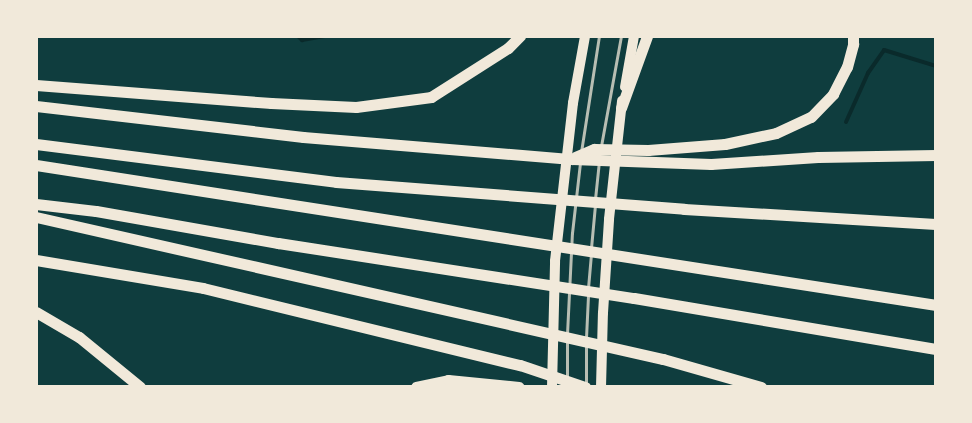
<!DOCTYPE html>
<style>
body{margin:0}
#map{position:relative;width:972px;height:423px;overflow:hidden;background:#0f3d3e;font-family:"PT Sans Narrow",sans-serif}
div>[style]{position:absolute}
.stream>*{height:4px;margin:-2px;padding:0 2px;transform-origin:2px;border-radius:2px;background:#0a2a2b}
.service>*{height:3px;margin:-1.5px;padding:0 1.5px;transform-origin:1.5px;border-radius:1.5px;background:#b8beb3}
.primary>*{height:10px;margin:-5px;padding:0 5px;transform-origin:5px;border-radius:5px;background:#f1e9da}
.motorway>*{height:11px;margin:-5.5px;padding:0 5.5px;transform-origin:5.5px;border-radius:5.5px;background:#f1e9da}
span{translate:-50% -50%;white-space:nowrap;text-align:center;line-height:1.15;-webkit-text-stroke:4px #f1e9da;paint-order:stroke}
.frame{position:absolute;inset:0;border:38px solid #f1e9da;pointer-events:none}
</style>
<div id="map">
<div class="stream">
<div style="left:298px;top:36px;width:6px;rotate:45deg"></div>
<div style="left:302px;top:40px;width:23px;rotate:-10deg"></div>
<div style="left:846px;top:122px;width:54px;rotate:-65.8deg"></div>
<div style="left:868px;top:73px;width:28px;rotate:-55deg"></div>
<div style="left:884px;top:50px;width:54px;rotate:17.1deg"></div>
</div>
<div class="service">
<div style="left:601px;top:146px;width:112px;rotate:-79.7deg"></div>
<div style="left:581px;top:152px;width:117px;rotate:-81.2deg"></div>
<div style="left:595px;top:199px;width:36px;rotate:-84deg"></div>
<div style="left:591px;top:248px;width:43px;rotate:-84.7deg"></div>
<div style="left:588px;top:288px;width:33px;rotate:-85deg"></div>
<div style="left:567px;top:334px;width:101px;rotate:-87.2deg"></div>
<div style="left:572px;top:233px;width:70px;rotate:-83.5deg"></div>
<div style="left:586px;top:338px;width:43px;rotate:-87.3deg"></div>
<div style="left:586px;top:383px;width:39px;rotate:-90deg"></div>
<div style="left:567px;top:387px;width:47px;rotate:-90deg"></div>
</div>
<div class="primary">
<div style="left:625px;top:87px;width:52px;rotate:-80deg"></div>
<div style="left:552px;top:387px;width:126px;rotate:-88.6deg"></div>
<div style="left:555px;top:261px;width:159px;rotate:-83.5deg"></div>
<div style="left:573px;top:103px;width:68px;rotate:-79.8deg"></div>
<div style="left:601px;top:387px;width:74px;rotate:-88.5deg"></div>
<div style="left:603px;top:313px;width:94px;rotate:-86.3deg"></div>
<div style="left:609px;top:219px;width:119px;rotate:-83.7deg"></div>
</div>
<div class="motorway">
<div style="left:36px;top:85px;width:236px;rotate:4.4deg"></div>
<div style="left:271px;top:103px;width:85px;rotate:2.7deg"></div>
<div style="left:356px;top:107px;width:76px;rotate:-7.6deg"></div>
<div style="left:431px;top:97px;width:91px;rotate:-32.5deg"></div>
<div style="left:508px;top:48px;width:17px;rotate:-45deg"></div>
<div style="left:36px;top:106px;width:269px;rotate:6.6deg"></div>
<div style="left:303px;top:137px;width:270px;rotate:4.7deg"></div>
<div style="left:572px;top:159px;width:139px;rotate:2.1deg"></div>
<div style="left:711px;top:164px;width:107px;rotate:-3.7deg"></div>
<div style="left:818px;top:157px;width:118px;rotate:-1deg"></div>
<div style="left:621px;top:108px;width:77px;rotate:-70.1deg"></div>
<div style="left:36px;top:144px;width:302px;rotate:7.2deg"></div>
<div style="left:336px;top:182px;width:349px;rotate:4.4deg"></div>
<div style="left:684px;top:209px;width:252px;rotate:3.4deg"></div>
<div style="left:575px;top:157px;width:21px;rotate:-23deg"></div>
<div style="left:594px;top:149px;width:54px;rotate:1.1deg"></div>
<div style="left:648px;top:150px;width:77px;rotate:-4.5deg"></div>
<div style="left:725px;top:144px;width:52px;rotate:-12.2deg"></div>
<div style="left:776px;top:133px;width:38px;rotate:-25deg"></div>
<div style="left:811px;top:117px;width:32px;rotate:-46deg"></div>
<div style="left:833px;top:94px;width:30px;rotate:-63deg"></div>
<div style="left:847px;top:67px;width:24px;rotate:-75deg"></div>
<div style="left:853px;top:44px;width:8px;rotate:-90deg"></div>
<div style="left:36px;top:165px;width:911px;rotate:8.84deg"></div>
<div style="left:36px;top:204px;width:60px;rotate:6.7deg"></div>
<div style="left:96px;top:211px;width:185px;rotate:10deg"></div>
<div style="left:278px;top:243px;width:360px;rotate:8.8deg"></div>
<div style="left:634px;top:298px;width:306px;rotate:9.6deg"></div>
<div style="left:36px;top:217px;width:643px;rotate:12.76deg"></div>
<div style="left:663px;top:359px;width:102px;rotate:15.9deg"></div>
<div style="left:36px;top:260px;width:169px;rotate:9.5deg"></div>
<div style="left:203px;top:288px;width:326px;rotate:13.7deg"></div>
<div style="left:520px;top:365px;width:69px;rotate:18.7deg"></div>
<div style="left:36px;top:312px;width:50px;rotate:30.2deg"></div>
<div style="left:79px;top:337px;width:79px;rotate:39.3deg"></div>
<div style="left:416px;top:387px;width:33px;rotate:-12deg"></div>
<div style="left:448px;top:380px;width:71px;rotate:5.6deg"></div>
</div>
<div class="frame"></div>
</div>
